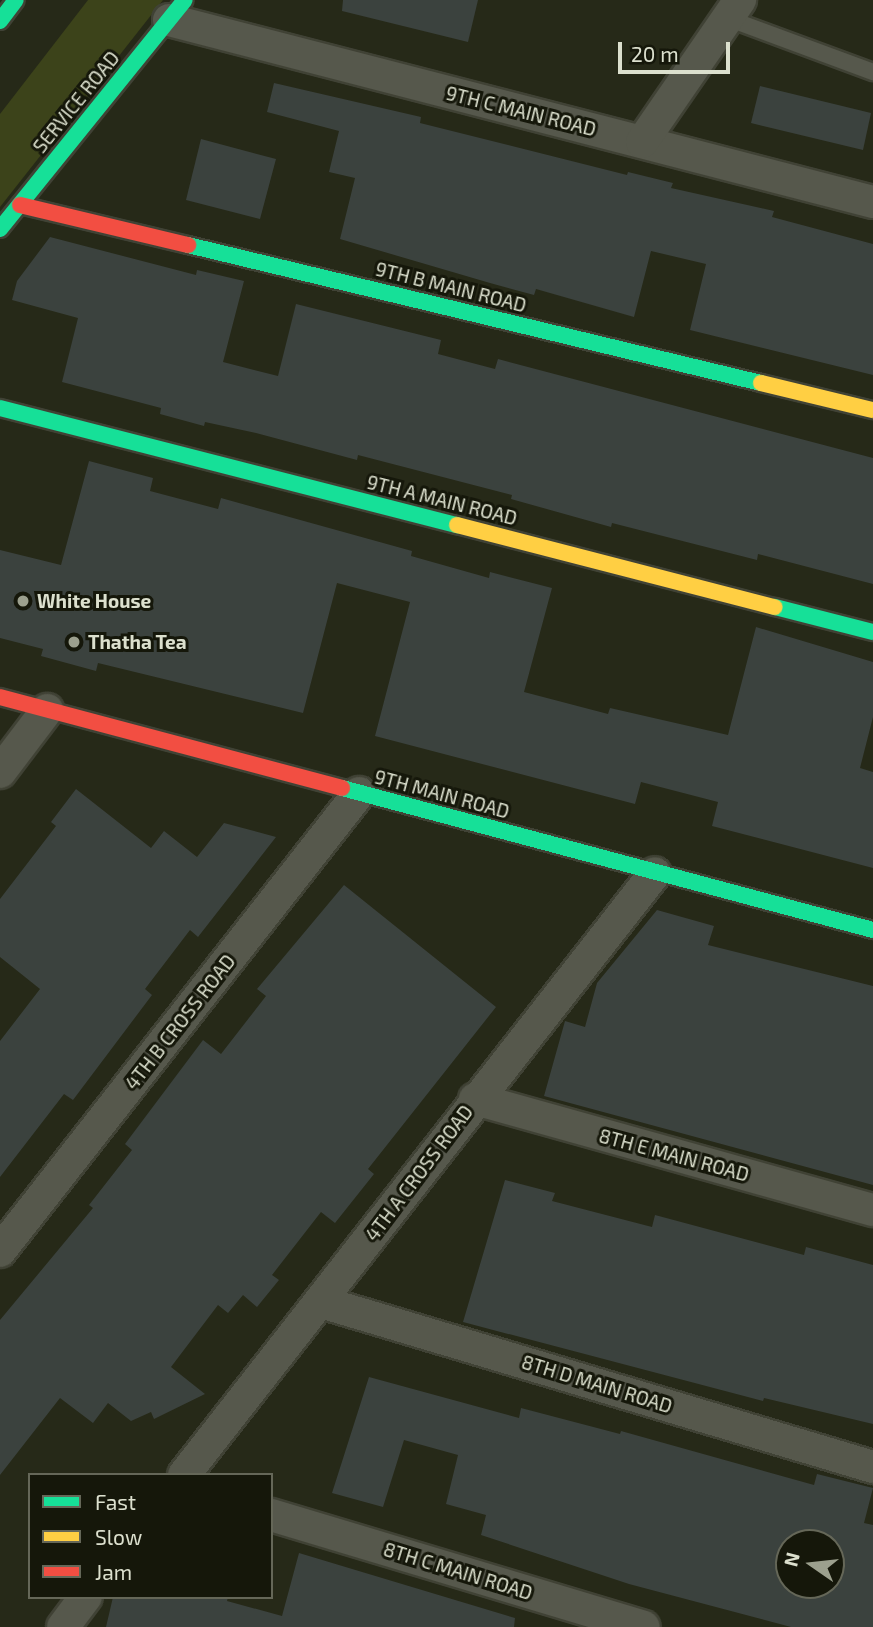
<!DOCTYPE html>
<style>
body{margin:0}
#map{position:relative;width:873px;height:1627px;overflow:hidden;background:#262918;font-family:"Exo 2",sans-serif}
div>[style]{position:absolute}
.green>*{inset:0;background:#3c431a}
.building>*{inset:0;background:#3b423e}
.roads{filter:drop-shadow(2px 0 #404235) drop-shadow(-2px 0 #404235) drop-shadow(0 2px #404235) drop-shadow(0 -2px #404235)}
.lane>*{height:16px;margin:-8px;padding:0 8px;transform-origin:8px;border-radius:8px;background:#56584c}
.street>*{height:32px;margin:-16px;padding:0 16px;transform-origin:16px;border-radius:16px;background:#56584c}
.fast>*{height:16px;margin:-8px;padding:0 8px;transform-origin:8px;border-radius:8px;background:#16e098}
.slow>*{height:16px;margin:-8px;padding:0 8px;transform-origin:8px;border-radius:8px;background:#ffcf43}
.jam>*{height:16px;margin:-8px;padding:0 8px;transform-origin:8px;border-radius:8px;background:#f24e42}
.dots>*{width:19px;height:19px;translate:-50% -50%;box-sizing:border-box;border:4px solid #15170a;border-radius:50%}
span{translate:-50% -50%;white-space:nowrap;text-align:center;line-height:1.15;-webkit-text-stroke:6px #15170a;paint-order:stroke}
.street-label{font-size:19px;color:#dce0ce}
.poi-label{font-size:19px;color:#dce0ce;font-weight:700}
.left{translate:0 -50%;text-align:left}
.legend{position:absolute;left:28px;top:1473px;width:245px;height:126px;box-sizing:border-box;background:#15170a;border:2px solid #656758;margin:0;padding:9px 12px;list-style:none;font-size:21px;color:#dce0ce}
.legend li{display:flex;align-items:center;gap:14px;height:35px}
.legend b{width:35px;border:2px solid #656758}
.north{position:absolute;left:775px;top:1529px;width:70px;height:70px;box-sizing:border-box;background:#15170a;border:2px solid #656758;border-radius:50%;rotate:284deg;font-size:19px;font-weight:700;line-height:28px;text-align:center;color:#dce0ce}
.north::after{content:'';display:block;margin:auto;width:24px;height:32px;background:#9ca08e;clip-path:polygon(50% 0,100% 100%,50% 72%,0 100%)}
.scale{position:absolute;left:618px;top:42px;width:112px;height:32px;box-sizing:border-box;border:4px solid #dce0ce;border-top:0;padding-left:9px;font-size:21px;line-height:24px;white-space:nowrap;color:#dce0ce;-webkit-text-stroke:5px #15170a;paint-order:stroke}
</style>
<div id="map">
<div class="green">
<div style="clip-path:polygon(88px 0,163px 0,0 207px,0 114px)"></div>
</div>
<div class="building">
<div style="clip-path:polygon(343px 0,478px 0,468px 42px,342px 11px)"></div>
<div style="clip-path:polygon(274px 83px,421px 117px,420px 123px,627px 175px,628px 172px,673px 183px,671px 188px,774px 211px,772px 217px,873px 244px,873px 375px,690px 330px,706px 264px,651px 251px,634px 317px,536px 289px,534px 295px,490px 283px,340px 239px,355px 178px,329px 172px,339px 131px,267px 112px)"></div>
<div style="clip-path:polygon(760px 86px,871px 113px,863px 150px,751px 123px)"></div>
<div style="clip-path:polygon(201px 139px,276px 159px,260px 219px,186px 200px)"></div>
<div style="clip-path:polygon(50px 237px,196px 275px,197px 270px,244px 281px,223px 362px,278px 376px,296px 304px,441px 340px,438px 354px,495px 369px,498px 359px,873px 458px,873px 584px,758px 554px,757px 560px,612px 523px,611px 527px,511px 499px,512px 495px,358px 455px,357px 460px,256px 433px,205px 422px,204px 426px,160px 414px,161px 408px,62px 382px,78px 318px,12px 300px,17px 281px)"></div>
<div style="clip-path:polygon(89px 461px,153px 478px,150px 491px,218px 509px,221px 498px,412px 551px,411px 556px,489px 578px,490px 572px,552px 588px,524px 692px,608px 714px,610px 708px,728px 735px,756px 627px,873px 662px,873px 717px,860px 768px,873px 772px,873px 868px,712px 826px,718px 802px,641px 782px,635px 804px,375px 736px,410px 602px,337px 583px,303px 713px,98px 663px,96px 671px,41px 656px,43px 649px,0 638px,0 550px,61px 565px)"></div>
<div style="clip-path:polygon(76px 789px,151px 848px,164px 831px,197px 857px,224px 823px,276px 837px,198px 937px,190px 930px,145px 989px,152px 995px,73px 1100px,64px 1094px,0 1177px,0 1041px,40px 989px,0 957px,0 899px,56px 826px,51px 822px)"></div>
<div style="clip-path:polygon(344px 885px,496px 1007px,368px 1169px,374px 1174px,335px 1223px,321px 1212px,272px 1275px,279px 1280px,257px 1307px,243px 1295px,228px 1313px,218px 1305px,171px 1367px,205px 1394px,154px 1419px,151px 1412px,131px 1421px,108px 1403px,93px 1423px,60px 1398px,0 1475px,0 1320px,93px 1208px,89px 1205px,132px 1150px,125px 1144px,203px 1040px,221px 1054px,266px 996px,257px 989px)"></div>
<div style="clip-path:polygon(657px 910px,714px 926px,708px 945px,873px 986px,873px 1185px,544px 1096px,565px 1021px,585px 1027px,597px 983px)"></div>
<div style="clip-path:polygon(505px 1180px,555px 1193px,552px 1201px,652px 1227px,655px 1215px,804px 1255px,806px 1247px,873px 1265px,873px 1424px,764px 1398px,763px 1401px,463px 1322px)"></div>
<div style="clip-path:polygon(evenodd,369px 1377px,519px 1418px,521px 1408px,620px 1434px,621px 1431px,814px 1485px,817px 1474px,873px 1488px,864px 1523px,873px 1525px,873px 1627px,791px 1627px,629px 1584px,481px 1535px,486px 1515px,446px 1504px,458px 1455px,404px 1440px,383px 1507px,332px 1493px,369px 1377px,789px 1543px,831px 1543px,831px 1585px,789px 1585px,789px 1543px)"></div>
<div style="clip-path:polygon(299px 1553px,515px 1618px,514px 1627px,106px 1627px,113px 1597px,228px 1597px,227px 1601px,282px 1616px)"></div>
</div>
<div class="roads">
<div class="lane">
<div style="left:727px;top:18px;width:156px;rotate:20.3deg"></div>
</div>
<div class="street">
<div style="left:169px;top:20px;width:727px;rotate:14.49deg"></div>
<div style="left:642px;top:142px;width:173px;rotate:-55.4deg"></div>
<div style="left:0;top:772px;width:78px;rotate:-52.8deg"></div>
<div style="left:475px;top:1099px;width:413px;rotate:15.6deg"></div>
<div style="left:0;top:1251px;width:582px;rotate:-51.91deg"></div>
<div style="left:321px;top:1302px;width:576px;rotate:16.64deg"></div>
<div style="left:184px;top:1475px;width:764px;rotate:-51.96deg"></div>
<div style="left:271px;top:1515px;width:389px;rotate:16.7deg"></div>
<div style="left:63px;top:1627px;width:38px;rotate:-53deg"></div>
</div>
<div class="fast">
<div style="left:0;top:21px;width:26px;rotate:-53deg"></div>
<div style="left:0;top:229px;width:294px;rotate:-51.1deg"></div>
<div style="left:188px;top:245px;width:589px;rotate:13.54deg"></div>
<div style="left:0;top:408px;width:472px;rotate:14.4deg"></div>
<div style="left:775px;top:607px;width:101px;rotate:14.3deg"></div>
<div style="left:342px;top:788px;width:550px;rotate:14.97deg"></div>
</div>
<div class="slow">
<div style="left:761px;top:383px;width:115px;rotate:13.6deg"></div>
<div style="left:457px;top:525px;width:328px;rotate:14.5deg"></div>
</div>
<div class="jam">
<div style="left:20px;top:205px;width:173px;rotate:13.4deg"></div>
<div style="left:0;top:697px;width:354px;rotate:14.9deg"></div>
</div>
</div>
<div class="dots">
<div style="left:23px;top:601px;background:#9ca08e"></div>
<div style="left:74px;top:642px;background:#9ca08e"></div>
</div>
<div class="street-label">
<span style="left:76px;top:102px;rotate:-51deg">SERVICE ROAD</span>
<span style="left:521px;top:111px;rotate:14deg">9TH C MAIN ROAD</span>
<span style="left:451px;top:287px;rotate:14deg">9TH B MAIN ROAD</span>
<span style="left:442px;top:500px;rotate:14deg">9TH A MAIN ROAD</span>
<span style="left:442px;top:794px;rotate:15deg">9TH MAIN ROAD</span>
<span style="left:180px;top:1022px;rotate:-52deg">4TH B CROSS ROAD</span>
<span style="left:674px;top:1155px;rotate:15deg">8TH E MAIN ROAD</span>
<span style="left:419px;top:1173px;rotate:-53deg">4TH A CROSS ROAD</span>
<span style="left:597px;top:1384px;rotate:17deg">8TH D MAIN ROAD</span>
<span style="left:458px;top:1571px;rotate:17deg">8TH C MAIN ROAD</span>
</div>
<div class="poi-label">
<span class="left" style="left:37px;top:601px">White House</span>
<span class="left" style="left:88px;top:642px">Thatha Tea</span>
</div>
<ul class="legend">
<li><b style="height:9px;background:#16e098"></b>Fast</li>
<li><b style="height:9px;background:#ffcf43"></b>Slow</li>
<li><b style="height:9px;background:#f24e42"></b>Jam</li>
</ul>
<div class="north">N</div>
<div class="scale">20 m</div>
</div>
